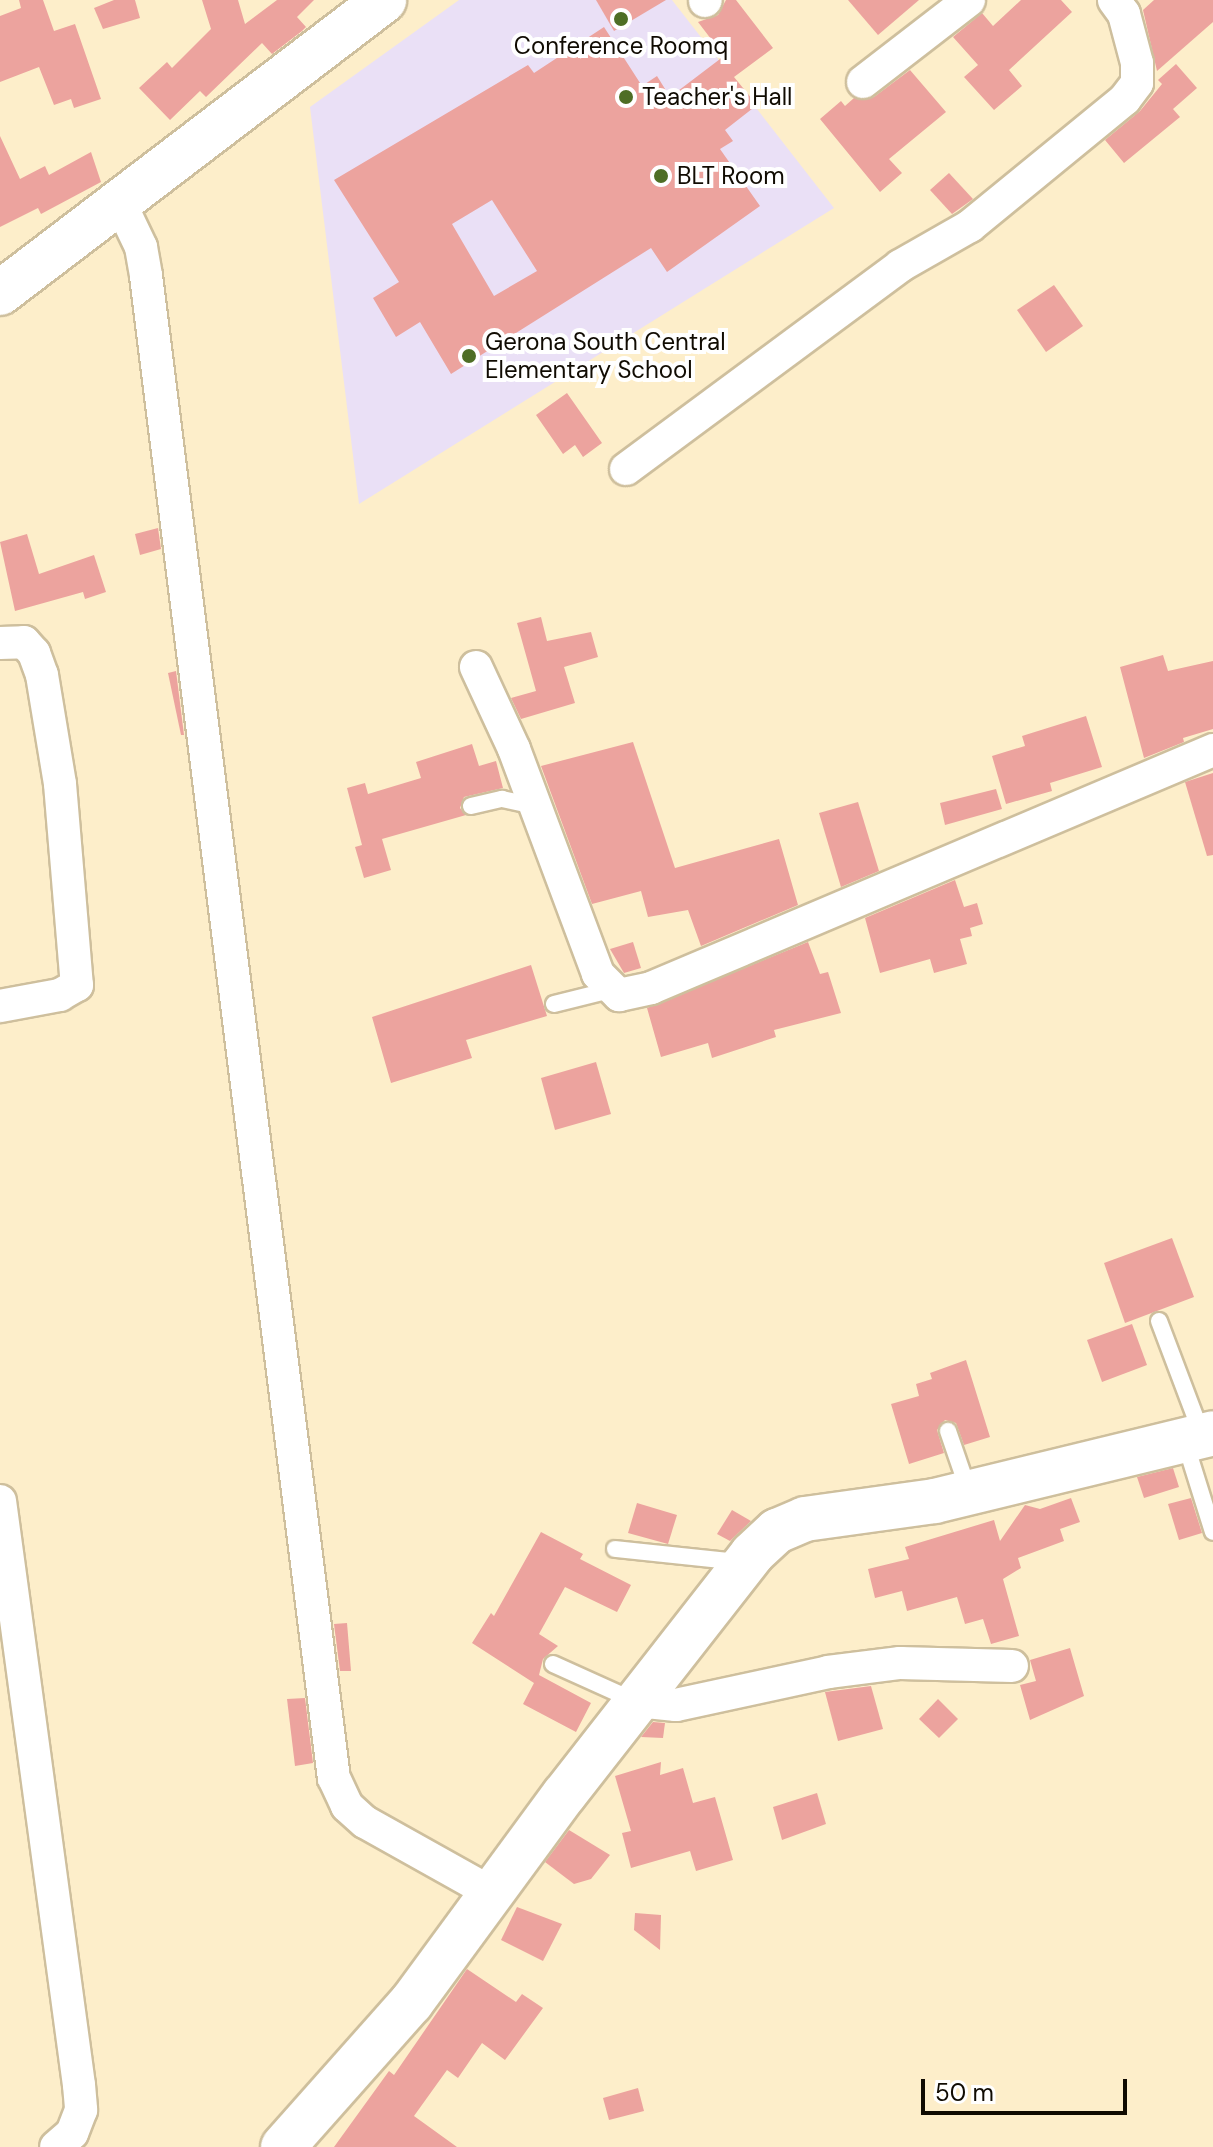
<!DOCTYPE html>
<style>
body{margin:0}
#map{position:relative;width:1213px;height:2147px;overflow:hidden;background:#fdeeca;font-family:"DM Sans",sans-serif}
div>[style]{position:absolute}
.education>*{inset:0;background:#eae0f6}
.building>*{inset:0;background:#eca39e}
.roads{filter:drop-shadow(2px 0 #cebf9d) drop-shadow(-2px 0 #cebf9d) drop-shadow(0 2px #cebf9d) drop-shadow(0 -2px #cebf9d)}
.lane>*{height:16px;margin:-8px;padding:0 8px;transform-origin:8px;border-radius:8px;background:#fff}
.street>*{height:32px;margin:-16px;padding:0 16px;transform-origin:16px;border-radius:16px;background:#fff}
.secondary>*{height:44px;margin:-22px;padding:0 22px;transform-origin:22px;border-radius:22px;background:#fff}
.dots>*{width:22px;height:22px;translate:-50% -50%;box-sizing:border-box;border:4px solid #fff;border-radius:50%}
span{translate:-50% -50%;white-space:nowrap;text-align:center;line-height:1.15;-webkit-text-stroke:8px #fff;paint-order:stroke}
.poi-label{font-size:24px;color:#100b02}
.left{translate:0 -50%;text-align:left}
.scale{position:absolute;left:921px;top:2079px;width:206px;height:36px;box-sizing:border-box;border:4px solid #100b02;border-top:0;padding-left:10px;font-size:24px;line-height:28px;white-space:nowrap;color:#100b02;-webkit-text-stroke:6px #fff;paint-order:stroke}
</style>
<div id="map">
<div class="education">
<div style="clip-path:polygon(459px 0,672px 0,834px 208px,359px 504px,310px 107px)"></div>
</div>
<div class="building">
<div style="clip-path:polygon(19px 0,43px 0,54px 31px,75px 24px,101px 99px,74px 108px,71px 99px,54px 105px,39px 67px,0 82px,0 16px,21px 8px)"></div>
<div style="clip-path:polygon(114px 0,135px 0,140px 18px,103px 29px,94px 8px)"></div>
<div style="clip-path:polygon(202px 0,238px 0,245px 24px,277px 0,314px 0,297px 17px,306px 27px,302px 31px,272px 54px,262px 43px,206px 97px,200px 91px,170px 120px,139px 88px,167px 62px,172px 68px,211px 29px)"></div>
<div style="clip-path:polygon(596px 0,666px 0,614px 31px)"></div>
<div style="clip-path:polygon(evenodd,726px 0,736px 0,773px 48px,734px 77px,757px 105px,725px 130px,733px 141px,720px 149px,760px 206px,667px 272px,651px 248px,451px 374px,420px 322px,396px 337px,373px 298px,399px 282px,334px 180px,528px 65px,534px 73px,604px 27px,642px 86px,657px 76px,670px 97px,724px 56px,698px 22px,718px 15px,726px 0,492px 200px,537px 271px,494px 296px,452px 224px,492px 200px)"></div>
<div style="clip-path:polygon(848px 0,919px 0,878px 35px)"></div>
<div style="clip-path:polygon(1021px 0,1061px 0,1072px 12px,1009px 70px,1022px 86px,994px 110px,964px 77px,978px 65px,953px 37px,982px 13px,993px 26px)"></div>
<div style="clip-path:polygon(1154px 0,1213px 0,1213px 22px,1157px 71px,1143px 10px)"></div>
<div style="clip-path:polygon(1176px 64px,1197px 88px,1173px 109px,1180px 117px,1124px 163px,1105px 140px,1140px 111px,1162px 84px,1158px 80px)"></div>
<div style="clip-path:polygon(910px 70px,946px 112px,889px 159px,902px 173px,880px 192px,820px 119px,841px 101px,845px 106px,854px 98px,874px 97px)"></div>
<div style="clip-path:polygon(0 136px,20px 179px,45px 166px,49px 175px,91px 152px,101px 182px,41px 214px,38px 208px,0 227px)"></div>
<div style="clip-path:polygon(949px 173px,973px 199px,952px 214px,930px 190px)"></div>
<div style="clip-path:polygon(1054px 285px,1083px 326px,1046px 352px,1017px 310px)"></div>
<div style="clip-path:polygon(567px 393px,602px 443px,583px 457px,575px 445px,563px 454px,536px 415px)"></div>
<div style="clip-path:polygon(158px 528px,161px 549px,140px 555px,135px 534px)"></div>
<div style="clip-path:polygon(27px 534px,39px 574px,94px 555px,106px 592px,85px 599px,83px 592px,15px 611px,0 542px)"></div>
<div style="clip-path:polygon(541px 617px,547px 641px,591px 632px,598px 657px,564px 667px,575px 703px,521px 719px,511px 698px,536px 691px,517px 623px)"></div>
<div style="clip-path:polygon(1163px 655px,1168px 671px,1213px 661px,1213px 729px,1183px 738px,1184px 742px,1144px 758px,1120px 667px)"></div>
<div style="clip-path:polygon(176px 671px,184px 735px,181px 735px,168px 673px)"></div>
<div style="clip-path:polygon(1086px 716px,1102px 767px,1050px 783px,1052px 791px,1006px 804px,992px 756px,1025px 746px,1022px 736px)"></div>
<div style="clip-path:polygon(633px 742px,675px 868px,779px 839px,798px 905px,701px 946px,688px 910px,648px 917px,641px 891px,592px 904px,541px 766px)"></div>
<div style="clip-path:polygon(472px 744px,479px 766px,496px 761px,503px 788px,464px 797px,460px 808px,466px 815px,382px 839px,391px 870px,364px 878px,355px 847px,362px 845px,347px 788px,365px 783px,368px 794px,421px 778px,416px 762px)"></div>
<div style="clip-path:polygon(1213px 773px,1213px 855px,1207px 856px,1185px 782px)"></div>
<div style="clip-path:polygon(996px 789px,1002px 809px,945px 825px,940px 803px)"></div>
<div style="clip-path:polygon(858px 802px,879px 871px,841px 887px,819px 813px)"></div>
<div style="clip-path:polygon(955px 880px,964px 907px,977px 903px,983px 924px,970px 928px,972px 936px,960px 939px,967px 964px,934px 973px,930px 959px,880px 973px,865px 918px)"></div>
<div style="clip-path:polygon(633px 942px,641px 968px,624px 973px,610px 949px)"></div>
<div style="clip-path:polygon(808px 942px,820px 974px,828px 972px,841px 1013px,774px 1030px,776px 1037px,712px 1058px,708px 1043px,661px 1057px,647px 1008px)"></div>
<div style="clip-path:polygon(531px 965px,547px 1016px,466px 1040px,472px 1058px,391px 1083px,372px 1017px)"></div>
<div style="clip-path:polygon(596px 1062px,611px 1114px,555px 1130px,541px 1078px)"></div>
<div style="clip-path:polygon(1172px 1238px,1194px 1297px,1125px 1323px,1104px 1263px)"></div>
<div style="clip-path:polygon(1132px 1324px,1147px 1365px,1102px 1382px,1087px 1340px)"></div>
<div style="clip-path:polygon(966px 1360px,990px 1437px,964px 1445px,956px 1423px,945px 1420px,937px 1430px,944px 1453px,909px 1464px,891px 1404px,919px 1396px,916px 1384px,932px 1379px,930px 1373px)"></div>
<div style="clip-path:polygon(1173px 1468px,1179px 1487px,1144px 1498px,1137px 1477px)"></div>
<div style="clip-path:polygon(1071px 1498px,1080px 1522px,1060px 1529px,1064px 1541px,1018px 1558px,1021px 1568px,1003px 1579px,1019px 1636px,991px 1644px,983px 1619px,965px 1624px,957px 1597px,907px 1611px,902px 1591px,875px 1598px,868px 1569px,909px 1559px,905px 1547px,994px 1520px,1000px 1541px,1025px 1505px,1040px 1509px)"></div>
<div style="clip-path:polygon(1191px 1498px,1202px 1533px,1179px 1540px,1168px 1504px)"></div>
<div style="clip-path:polygon(637px 1503px,677px 1515px,668px 1544px,628px 1533px)"></div>
<div style="clip-path:polygon(732px 1510px,751px 1521px,730px 1541px,717px 1534px)"></div>
<div style="clip-path:polygon(541px 1532px,583px 1554px,580px 1559px,631px 1585px,617px 1612px,565px 1587px,539px 1634px,558px 1646px,543px 1659px,539px 1675px,591px 1703px,576px 1732px,523px 1704px,534px 1683px,472px 1643px,491px 1613px,494px 1616px)"></div>
<div style="clip-path:polygon(347px 1623px,351px 1671px,340px 1671px,334px 1624px)"></div>
<div style="clip-path:polygon(1070px 1648px,1084px 1696px,1030px 1720px,1020px 1685px,1036px 1681px,1030px 1660px)"></div>
<div style="clip-path:polygon(871px 1686px,883px 1729px,838px 1741px,825px 1692px)"></div>
<div style="clip-path:polygon(305px 1698px,313px 1763px,295px 1766px,287px 1699px)"></div>
<div style="clip-path:polygon(938px 1699px,958px 1719px,939px 1738px,919px 1719px)"></div>
<div style="clip-path:polygon(653px 1722px,665px 1723px,663px 1738px,641px 1737px)"></div>
<div style="clip-path:polygon(661px 1762px,660px 1775px,683px 1768px,693px 1803px,715px 1797px,733px 1860px,696px 1871px,690px 1851px,631px 1868px,622px 1833px,631px 1831px,615px 1776px)"></div>
<div style="clip-path:polygon(817px 1793px,826px 1824px,782px 1840px,773px 1807px)"></div>
<div style="clip-path:polygon(569px 1830px,610px 1855px,591px 1879px,574px 1884px,545px 1862px)"></div>
<div style="clip-path:polygon(517px 1907px,562px 1924px,543px 1961px,501px 1940px)"></div>
<div style="clip-path:polygon(635px 1913px,661px 1915px,660px 1950px,634px 1930px)"></div>
<div style="clip-path:polygon(467px 1969px,516px 2002px,522px 1994px,543px 2008px,505px 2060px,482px 2043px,458px 2078px,447px 2070px,414px 2116px,457px 2147px,334px 2147px,389px 2071px,394px 2075px)"></div>
<div style="clip-path:polygon(638px 2088px,644px 2111px,609px 2120px,603px 2098px)"></div>
</div>
<div class="roads">
<div class="lane">
<div style="left:471px;top:806px;width:32px;rotate:-13deg"></div>
<div style="left:502px;top:799px;width:33px;rotate:12deg"></div>
<div style="left:554px;top:1004px;width:58px;rotate:-14deg"></div>
<div style="left:1159px;top:1321px;width:122px;rotate:69.3deg"></div>
<div style="left:948px;top:1431px;width:65px;rotate:71deg"></div>
<div style="left:1185px;top:1442px;width:94px;rotate:72.7deg"></div>
<div style="left:615px;top:1549px;width:125px;rotate:6deg"></div>
<div style="left:553px;top:1664px;width:90px;rotate:24.3deg"></div>
</div>
<div class="street">
<div style="left:705px;top:1px;width:1px;rotate:-45deg"></div>
<div style="left:863px;top:82px;width:134px;rotate:-37.7deg"></div>
<div style="left:120px;top:203px;width:49px;rotate:64.5deg"></div>
<div style="left:141px;top:247px;width:29px;rotate:80deg"></div>
<div style="left:146px;top:276px;width:1514px;rotate:82.87deg"></div>
<div style="left:334px;top:1778px;width:31px;rotate:65deg"></div>
<div style="left:347px;top:1806px;width:24px;rotate:42deg"></div>
<div style="left:365px;top:1822px;width:148px;rotate:29.2deg"></div>
<div style="left:626px;top:469px;width:341px;rotate:-36.5deg"></div>
<div style="left:900px;top:266px;width:81px;rotate:-29.7deg"></div>
<div style="left:970px;top:226px;width:200px;rotate:-39.3deg"></div>
<div style="left:1125px;top:99px;width:20px;rotate:-53deg"></div>
<div style="left:1137px;top:83px;width:20px;rotate:-90deg"></div>
<div style="left:1137px;top:63px;width:51px;rotate:-104.9deg"></div>
<div style="left:1124px;top:14px;width:17px;rotate:-126deg"></div>
<div style="left:0;top:643px;width:24px;rotate:-2deg"></div>
<div style="left:24px;top:642px;width:15px;rotate:48deg"></div>
<div style="left:34px;top:653px;width:23px;rotate:70deg"></div>
<div style="left:42px;top:675px;width:110px;rotate:80.6deg"></div>
<div style="left:60px;top:784px;width:202px;rotate:85.2deg"></div>
<div style="left:77px;top:985px;width:20px;rotate:150deg"></div>
<div style="left:60px;top:995px;width:61px;rotate:169.6deg"></div>
<div style="left:476px;top:667px;width:90px;rotate:65.1deg"></div>
<div style="left:514px;top:749px;width:240px;rotate:69.5deg"></div>
<div style="left:598px;top:974px;width:30px;rotate:45deg"></div>
<div style="left:619px;top:995px;width:33px;rotate:-12deg"></div>
<div style="left:651px;top:988px;width:610px;rotate:-22.95deg"></div>
<div style="left:0;top:1501px;width:589px;rotate:82.3deg"></div>
<div style="left:79px;top:2085px;width:25px;rotate:85deg"></div>
<div style="left:81px;top:2110px;width:25px;rotate:111deg"></div>
<div style="left:72px;top:2133px;width:21px;rotate:139deg"></div>
<div style="left:637px;top:1701px;width:39px;rotate:6deg"></div>
<div style="left:676px;top:1705px;width:156px;rotate:-12.2deg"></div>
<div style="left:828px;top:1672px;width:73px;rotate:-7.1deg"></div>
<div style="left:900px;top:1663px;width:112px;rotate:1.5deg"></div>
</div>
<div class="secondary">
<div style="left:0;top:293px;width:483px;rotate:-37.3deg"></div>
<div style="left:283px;top:2147px;width:193px;rotate:-48.4deg"></div>
<div style="left:411px;top:2003px;width:258px;rotate:-53.7deg"></div>
<div style="left:564px;top:1795px;width:306px;rotate:-52deg"></div>
<div style="left:752px;top:1554px;width:34px;rotate:-43deg"></div>
<div style="left:777px;top:1531px;width:30px;rotate:-23deg"></div>
<div style="left:805px;top:1519px;width:131px;rotate:-7.9deg"></div>
<div style="left:935px;top:1501px;width:286px;rotate:-13.7deg"></div>
</div>
</div>
<div class="dots">
<div style="left:621px;top:19px;background:#4e6e25"></div>
<div style="left:626px;top:97px;background:#4e6e25"></div>
<div style="left:661px;top:176px;background:#4e6e25"></div>
<div style="left:469px;top:356px;background:#4e6e25"></div>
</div>
<div class="poi-label">
<span style="left:621px;top:46px">Conference Roomq</span>
<span class="left" style="left:642px;top:97px">Teacher's Hall</span>
<span class="left" style="left:677px;top:176px">BLT Room</span>
<span class="left" style="left:485px;top:356px">Gerona South Central<br>Elementary School</span>
</div>
<div class="scale">50 m</div>
</div>
